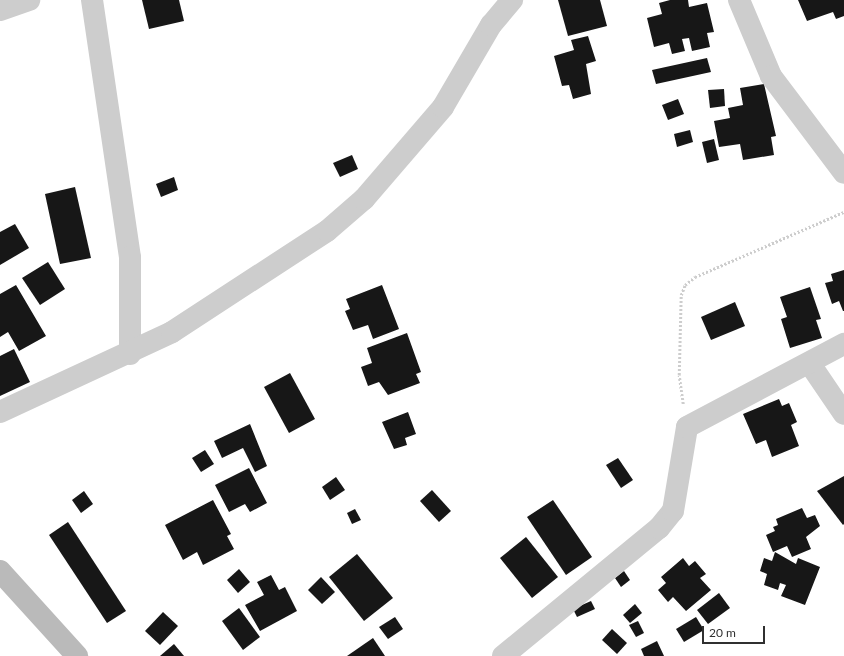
<!DOCTYPE html>
<style>
body{margin:0}
#map{position:relative;width:844px;height:656px;overflow:hidden;background:#fff;font-family:Lato,sans-serif}
div>[style]{position:absolute}
.building>*{inset:0;background:#171717}
.path>*{height:2.5px;margin-top:-1.25px;transform-origin:0;background:repeating-linear-gradient(90deg,#cdcdcd 0 2px,transparent 0 4px)}
.street>*{height:22px;margin:-11px;padding:0 11px;transform-origin:11px;border-radius:11px;background:#cdcdcd}
.secondary>*{height:22px;margin:-11px;padding:0 11px;transform-origin:11px;border-radius:11px;background:#bababa}
span{translate:-50% -50%;white-space:nowrap;text-align:center;line-height:1.15;-webkit-text-stroke:4px #fff;paint-order:stroke}
.scale{position:absolute;left:702px;top:626px;width:63px;height:18px;box-sizing:border-box;border:2px solid #303030;border-top:0;padding-left:5px;font-size:12px;line-height:14px;white-space:nowrap;color:#303030;-webkit-text-stroke:3px #fff;paint-order:stroke}
</style>
<div id="map">
<div class="building">
<div style="clip-path:polygon(142px 0,179px 0,184px 21px,149px 29px)"></div>
<div style="clip-path:polygon(558px 0,600px 0,607px 26px,568px 36px)"></div>
<div style="clip-path:polygon(670px 0,688px 0,689px 7px,707px 3px,714px 32px,707px 33px,710px 47px,692px 51px,689px 38px,682px 39px,685px 51px,672px 54px,669px 43px,654px 47px,647px 18px,662px 14px,659px 3px)"></div>
<div style="clip-path:polygon(798px 0,844px 0,844px 16px,836px 19px,833px 12px,807px 21px)"></div>
<div style="clip-path:polygon(588px 36px,596px 61px,586px 64px,591px 94px,573px 99px,569px 85px,562px 86px,554px 56px,574px 50px,571px 40px)"></div>
<div style="clip-path:polygon(707px 58px,711px 72px,656px 84px,652px 70px)"></div>
<div style="clip-path:polygon(764px 84px,776px 136px,771px 137px,774px 155px,743px 160px,740px 144px,719px 147px,714px 121px,730px 118px,728px 108px,743px 105px,740px 88px)"></div>
<div style="clip-path:polygon(724px 89px,725px 106px,710px 108px,708px 90px)"></div>
<div style="clip-path:polygon(678px 99px,684px 114px,668px 120px,662px 105px)"></div>
<div style="clip-path:polygon(690px 130px,693px 142px,677px 147px,674px 134px)"></div>
<div style="clip-path:polygon(714px 139px,719px 160px,707px 163px,702px 142px)"></div>
<div style="clip-path:polygon(352px 155px,358px 169px,340px 177px,333px 163px)"></div>
<div style="clip-path:polygon(174px 177px,178px 190px,161px 197px,156px 184px)"></div>
<div style="clip-path:polygon(75px 187px,91px 258px,60px 264px,45px 194px)"></div>
<div style="clip-path:polygon(15px 224px,29px 248px,0 265px,0 232px)"></div>
<div style="clip-path:polygon(48px 262px,65px 289px,40px 305px,22px 278px)"></div>
<div style="clip-path:polygon(844px 270px,844px 311px,843px 311px,839px 301px,832px 304px,825px 283px,833px 281px,831px 274px)"></div>
<div style="clip-path:polygon(16px 285px,46px 336px,19px 351px,8px 332px,0 337px,0 294px)"></div>
<div style="clip-path:polygon(382px 285px,399px 329px,373px 339px,368px 325px,353px 330px,345px 311px,350px 309px,346px 299px)"></div>
<div style="clip-path:polygon(810px 287px,821px 319px,816px 320px,822px 338px,790px 348px,781px 319px,787px 317px,780px 297px)"></div>
<div style="clip-path:polygon(735px 302px,745px 326px,711px 340px,701px 317px)"></div>
<div style="clip-path:polygon(407px 333px,421px 372px,416px 374px,420px 383px,388px 395px,379px 382px,368px 386px,361px 367px,372px 363px,367px 348px)"></div>
<div style="clip-path:polygon(14px 349px,30px 382px,0 396px,0 356px)"></div>
<div style="clip-path:polygon(290px 373px,315px 419px,289px 433px,264px 387px)"></div>
<div style="clip-path:polygon(779px 399px,782px 406px,789px 403px,797px 422px,791px 425px,799px 446px,772px 457px,766px 440px,756px 444px,743px 414px)"></div>
<div style="clip-path:polygon(408px 412px,416px 434px,405px 438px,407px 445px,394px 449px,382px 422px)"></div>
<div style="clip-path:polygon(250px 424px,267px 466px,255px 472px,243px 448px,222px 458px,214px 441px)"></div>
<div style="clip-path:polygon(205px 450px,214px 464px,201px 472px,192px 458px)"></div>
<div style="clip-path:polygon(618px 458px,633px 480px,621px 488px,606px 465px)"></div>
<div style="clip-path:polygon(249px 468px,267px 503px,250px 512px,245px 504px,229px 512px,215px 485px)"></div>
<div style="clip-path:polygon(844px 476px,844px 524px,843px 525px,817px 491px)"></div>
<div style="clip-path:polygon(336px 477px,345px 490px,330px 500px,322px 487px)"></div>
<div style="clip-path:polygon(432px 490px,451px 511px,439px 522px,420px 501px)"></div>
<div style="clip-path:polygon(84px 491px,93px 504px,81px 513px,72px 500px)"></div>
<div style="clip-path:polygon(213px 500px,231px 534px,227px 536px,234px 549px,203px 565px,197px 552px,183px 560px,165px 525px)"></div>
<div style="clip-path:polygon(553px 500px,592px 557px,566px 575px,527px 517px)"></div>
<div style="clip-path:polygon(802px 508px,807px 518px,815px 515px,820px 526px,806px 537px,811px 549px,792px 557px,787px 546px,773px 552px,766px 535px,775px 531px,773px 527px,778px 525px,776px 519px)"></div>
<div style="clip-path:polygon(355px 509px,361px 520px,352px 524px,347px 513px)"></div>
<div style="clip-path:polygon(68px 522px,126px 611px,107px 623px,49px 535px)"></div>
<div style="clip-path:polygon(526px 537px,558px 577px,532px 598px,500px 558px)"></div>
<div style="clip-path:polygon(775px 552px,796px 564px,798px 558px,820px 567px,805px 605px,781px 596px,786px 585px,780px 583px,778px 590px,764px 585px,767px 574px,760px 571px,764px 558px,772px 561px)"></div>
<div style="clip-path:polygon(357px 554px,393px 598px,364px 621px,329px 577px)"></div>
<div style="clip-path:polygon(683px 558px,689px 566px,695px 561px,706px 574px,700px 578px,711px 590px,686px 611px,673px 597px,668px 602px,658px 590px,666px 583px,661px 577px)"></div>
<div style="clip-path:polygon(239px 569px,250px 582px,238px 593px,227px 580px)"></div>
<div style="clip-path:polygon(624px 571px,630px 580px,621px 587px,615px 578px)"></div>
<div style="clip-path:polygon(271px 575px,279px 590px,285px 587px,297px 611px,260px 631px,245px 605px,264px 595px,257px 582px)"></div>
<div style="clip-path:polygon(321px 577px,335px 592px,322px 604px,308px 590px)"></div>
<div style="clip-path:polygon(719px 593px,730px 608px,708px 624px,697px 610px)"></div>
<div style="clip-path:polygon(591px 601px,595px 609px,577px 617px,573px 609px)"></div>
<div style="clip-path:polygon(635px 604px,642px 613px,630px 623px,623px 615px)"></div>
<div style="clip-path:polygon(239px 608px,260px 637px,243px 650px,222px 621px)"></div>
<div style="clip-path:polygon(163px 612px,178px 626px,160px 645px,145px 631px)"></div>
<div style="clip-path:polygon(395px 617px,403px 629px,388px 639px,379px 627px)"></div>
<div style="clip-path:polygon(696px 617px,704px 630px,684px 642px,676px 629px)"></div>
<div style="clip-path:polygon(638px 621px,644px 633px,636px 637px,629px 625px)"></div>
<div style="clip-path:polygon(612px 629px,627px 643px,617px 654px,602px 640px)"></div>
<div style="clip-path:polygon(373px 638px,385px 656px,347px 656px)"></div>
<div style="clip-path:polygon(657px 641px,664px 656px,644px 656px,641px 649px)"></div>
<div style="clip-path:polygon(174px 644px,184px 656px,160px 656px)"></div>
</div>
<div class="path">
<div style="left:683px;top:404px;width:29px;rotate:-98deg"></div>
<div style="left:679px;top:375px;width:80px;rotate:-88.6deg"></div>
<div style="left:681px;top:295px;width:11px;rotate:-68deg"></div>
<div style="left:685px;top:285px;width:13px;rotate:-39deg"></div>
<div style="left:695px;top:277px;width:163px;rotate:-23.6deg"></div>
</div>
<div class="street">
<div style="left:92px;top:0;width:260px;rotate:81.6deg"></div>
<div style="left:130px;top:257px;width:97px;rotate:90deg"></div>
<div style="left:739px;top:0;width:82px;rotate:67.2deg"></div>
<div style="left:771px;top:76px;width:121px;rotate:53deg"></div>
<div style="left:0;top:10px;width:31px;rotate:-19deg"></div>
<div style="left:810px;top:364px;width:60px;rotate:55.8deg"></div>
<div style="left:0;top:412px;width:190px;rotate:-24.9deg"></div>
<div style="left:172px;top:332px;width:185px;rotate:-33.1deg"></div>
<div style="left:327px;top:231px;width:49px;rotate:-40.9deg"></div>
<div style="left:364px;top:199px;width:121px;rotate:-49.3deg"></div>
<div style="left:443px;top:107px;width:95px;rotate:-59.7deg"></div>
<div style="left:491px;top:25px;width:33px;rotate:-50deg"></div>
<div style="left:503px;top:656px;width:202px;rotate:-39.4deg"></div>
<div style="left:659px;top:528px;width:22px;rotate:-51deg"></div>
<div style="left:673px;top:511px;width:85px;rotate:-80.5deg"></div>
<div style="left:687px;top:427px;width:178px;rotate:-27.9deg"></div>
</div>
<div class="secondary">
<div style="left:0;top:571px;width:115px;rotate:47.8deg"></div>
</div>
<div class="scale">20 m</div>
</div>
